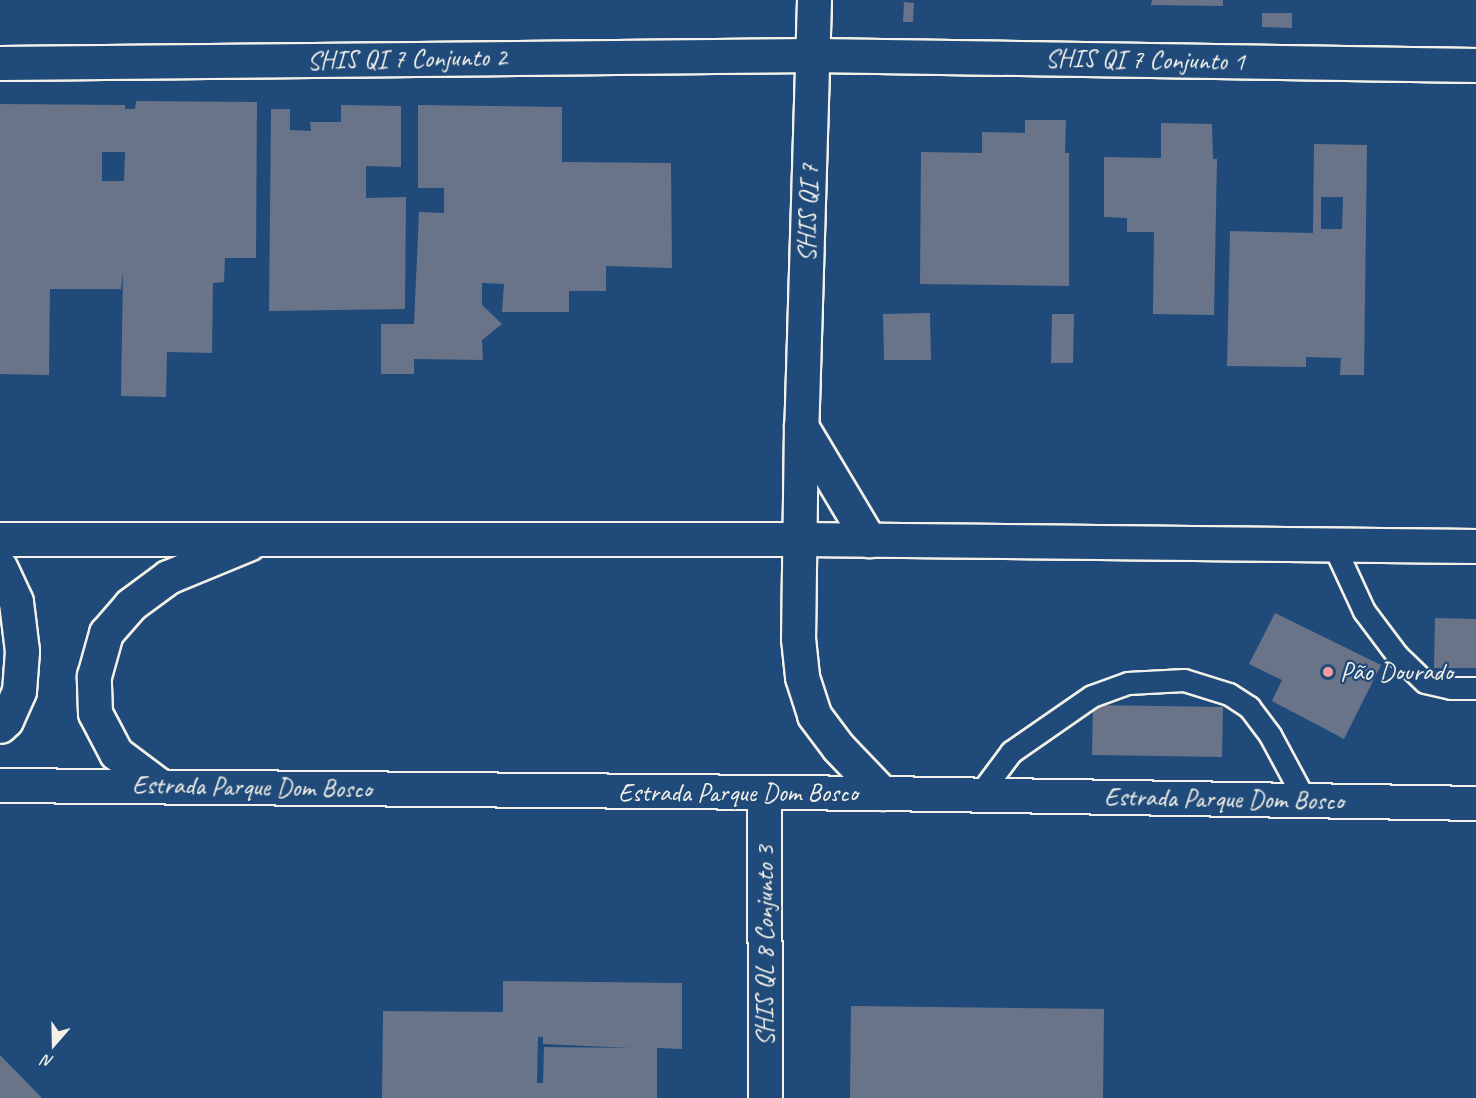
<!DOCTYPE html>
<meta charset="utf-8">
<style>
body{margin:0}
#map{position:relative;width:1476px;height:1098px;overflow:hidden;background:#1f4a7a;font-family:Caveat,sans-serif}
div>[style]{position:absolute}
.building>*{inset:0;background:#697489}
.roads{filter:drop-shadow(2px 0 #f4f1e8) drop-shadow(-2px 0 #f4f1e8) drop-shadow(0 2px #f4f1e8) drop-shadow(0 -2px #f4f1e8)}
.lane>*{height:21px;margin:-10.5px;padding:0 10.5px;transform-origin:10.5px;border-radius:10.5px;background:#1f4a7a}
.street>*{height:33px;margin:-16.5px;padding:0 16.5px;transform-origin:16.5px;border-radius:16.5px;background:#1f4a7a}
.secondary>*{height:33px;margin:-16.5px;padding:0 16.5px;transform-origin:16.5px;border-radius:16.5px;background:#1f4a7a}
.primary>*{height:33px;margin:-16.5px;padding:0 16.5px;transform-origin:16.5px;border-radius:16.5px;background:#1f4a7a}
.dots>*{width:16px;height:16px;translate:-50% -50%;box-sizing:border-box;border:3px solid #1f4a7a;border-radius:50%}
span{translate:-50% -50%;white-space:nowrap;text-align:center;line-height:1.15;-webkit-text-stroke:4.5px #1f4a7a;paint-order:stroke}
.street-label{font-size:26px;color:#f4f1e8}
.poi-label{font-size:26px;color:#f4f1e8}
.left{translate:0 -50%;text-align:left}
.north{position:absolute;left:24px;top:1014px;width:60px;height:60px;-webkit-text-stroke:4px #1f4a7a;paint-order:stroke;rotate:200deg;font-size:16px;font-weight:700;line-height:24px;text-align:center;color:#f4f1e8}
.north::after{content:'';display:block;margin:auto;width:21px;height:27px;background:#f4f1e8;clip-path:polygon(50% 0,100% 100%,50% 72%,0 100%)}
</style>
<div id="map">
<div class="building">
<div style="clip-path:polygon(1152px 0,1223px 0,1223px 6px,1151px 5px)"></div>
<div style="clip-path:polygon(904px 2px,914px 3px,913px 22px,903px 22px)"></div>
<div style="clip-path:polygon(1262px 13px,1292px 13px,1292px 28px,1262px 27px)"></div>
<div style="clip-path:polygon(evenodd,136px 101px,257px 102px,256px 258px,225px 258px,224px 282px,213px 283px,212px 353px,167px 352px,166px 397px,121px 396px,123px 272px,121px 289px,50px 289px,49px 375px,0 374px,0 104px,125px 105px,125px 109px,135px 109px,136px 101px,102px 152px,125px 152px,124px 181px,102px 181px,102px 152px)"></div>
<div style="clip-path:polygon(341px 105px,401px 106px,401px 167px,366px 166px,366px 198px,406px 197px,405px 309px,269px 311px,271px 109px,290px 109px,290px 130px,311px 131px,310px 122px,341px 122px)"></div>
<div style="clip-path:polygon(418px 105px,562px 107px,562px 162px,671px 163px,672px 268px,606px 266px,606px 291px,569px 291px,569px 312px,502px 312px,504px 284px,482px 283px,482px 305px,502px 324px,482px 340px,483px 360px,414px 359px,414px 374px,381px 374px,381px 324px,414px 324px,419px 212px,444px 213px,444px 188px,418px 188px)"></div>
<div style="clip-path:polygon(1025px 120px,1066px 120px,1065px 153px,1069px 153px,1069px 286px,920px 284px,921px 152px,982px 153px,982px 132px,1025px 133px)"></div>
<div style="clip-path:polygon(1161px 123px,1212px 124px,1213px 159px,1217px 159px,1214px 315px,1153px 314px,1154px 232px,1127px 232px,1127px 218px,1104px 217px,1104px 157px,1161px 158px)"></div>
<div style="clip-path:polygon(evenodd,1314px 144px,1367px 145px,1364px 375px,1340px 375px,1341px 358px,1306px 357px,1306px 367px,1227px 366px,1230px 231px,1313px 233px,1314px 144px,1321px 197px,1343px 197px,1342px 229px,1321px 229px,1321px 197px)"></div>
<div style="clip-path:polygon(930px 313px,931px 360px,884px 360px,883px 314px)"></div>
<div style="clip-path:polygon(1052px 314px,1074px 314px,1073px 363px,1051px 363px)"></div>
<div style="clip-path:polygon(1275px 613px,1381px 665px,1344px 739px,1272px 701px,1282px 680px,1249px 664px)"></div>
<div style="clip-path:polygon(1435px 618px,1476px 619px,1476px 668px,1434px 668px)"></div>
<div style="clip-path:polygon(1093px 705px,1223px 707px,1222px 757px,1092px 755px)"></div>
<div style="clip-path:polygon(evenodd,503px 981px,682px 983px,682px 1049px,657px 1048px,657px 1098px,382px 1098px,383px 1011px,503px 1012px,503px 981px,538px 1037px,543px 1037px,543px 1044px,631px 1048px,544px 1047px,543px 1083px,537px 1083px,538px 1037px)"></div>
<div style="clip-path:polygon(851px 1006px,1104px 1009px,1103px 1098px,850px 1098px)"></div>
<div style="clip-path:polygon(0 1055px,42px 1098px,0 1098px)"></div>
</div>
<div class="roads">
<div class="lane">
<div style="left:1333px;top:544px;width:74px;rotate:65.2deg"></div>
<div style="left:1364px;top:611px;width:55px;rotate:53.1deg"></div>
<div style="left:1397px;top:655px;width:39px;rotate:44deg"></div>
<div style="left:1425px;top:682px;width:27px;rotate:13deg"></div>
<div style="left:1451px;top:688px;width:25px"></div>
<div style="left:979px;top:795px;width:54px;rotate:-53.3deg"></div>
<div style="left:1011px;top:752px;width:98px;rotate:-34.7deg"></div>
<div style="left:1092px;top:696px;width:38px;rotate:-20deg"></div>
<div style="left:1128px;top:683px;width:56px;rotate:-3.1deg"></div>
<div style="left:1184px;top:680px;width:47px;rotate:17.3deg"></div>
<div style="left:1229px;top:694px;width:24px;rotate:33deg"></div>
<div style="left:1249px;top:707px;width:35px;rotate:53deg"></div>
<div style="left:1270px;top:735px;width:74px;rotate:61.7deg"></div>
</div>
<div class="street">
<div style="left:0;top:63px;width:813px;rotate:-0.56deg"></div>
<div style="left:813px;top:55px;width:663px;rotate:0.86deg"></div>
<div style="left:764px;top:794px;width:304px;rotate:89.8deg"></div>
</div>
<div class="secondary">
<div style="left:814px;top:0;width:426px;rotate:91.7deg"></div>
<div style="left:801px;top:426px;width:212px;rotate:90.8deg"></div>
<div style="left:798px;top:638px;width:39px;rotate:84deg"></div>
<div style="left:802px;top:677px;width:40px;rotate:72deg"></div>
<div style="left:814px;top:715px;width:40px;rotate:53deg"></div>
<div style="left:838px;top:747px;width:64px;rotate:46.3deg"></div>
<div style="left:801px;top:426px;width:133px;rotate:59.2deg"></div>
</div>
<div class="primary">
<div style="left:0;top:539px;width:800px"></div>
<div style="left:800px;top:539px;width:676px;rotate:0.59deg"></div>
<div style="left:0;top:567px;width:38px;rotate:65deg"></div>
<div style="left:16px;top:602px;width:49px;rotate:83deg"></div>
<div style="left:22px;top:651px;width:40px;rotate:94.3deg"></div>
<div style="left:19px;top:691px;width:32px;rotate:114deg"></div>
<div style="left:6px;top:720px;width:8px;rotate:135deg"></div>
<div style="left:0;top:785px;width:882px;rotate:0.52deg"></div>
<div style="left:882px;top:793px;width:594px;rotate:0.96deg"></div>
<div style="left:160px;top:786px;width:55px;rotate:-143.1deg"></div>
<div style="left:116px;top:753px;width:45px;rotate:-117.7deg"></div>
<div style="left:95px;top:713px;width:37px;rotate:-92deg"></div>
<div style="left:94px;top:676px;width:45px;rotate:-74.4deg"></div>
<div style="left:106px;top:633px;width:37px;rotate:-49deg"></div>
<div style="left:130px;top:605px;width:47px;rotate:-36.4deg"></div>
<div style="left:168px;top:577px;width:87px;rotate:-22.4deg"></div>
</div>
</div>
<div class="dots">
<div style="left:1328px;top:672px;background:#ff9aa2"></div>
</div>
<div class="street-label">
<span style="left:407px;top:59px;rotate:-1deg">SHIS QI 7 Conjunto 2</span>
<span style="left:1145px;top:60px;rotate:1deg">SHIS QI 7 Conjunto 1</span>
<span style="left:808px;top:213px;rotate:-88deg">SHIS QI 7</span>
<span style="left:252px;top:787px;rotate:1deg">Estrada Parque Dom Bosco</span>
<span style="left:738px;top:793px">Estrada Parque Dom Bosco</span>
<span style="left:1224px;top:799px;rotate:1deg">Estrada Parque Dom Bosco</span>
<span style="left:765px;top:946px;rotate:-90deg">SHIS QL 8 Conjunto 3</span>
</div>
<div class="poi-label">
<span class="left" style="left:1340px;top:672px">Pão Dourado</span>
</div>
<div class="north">N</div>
</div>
